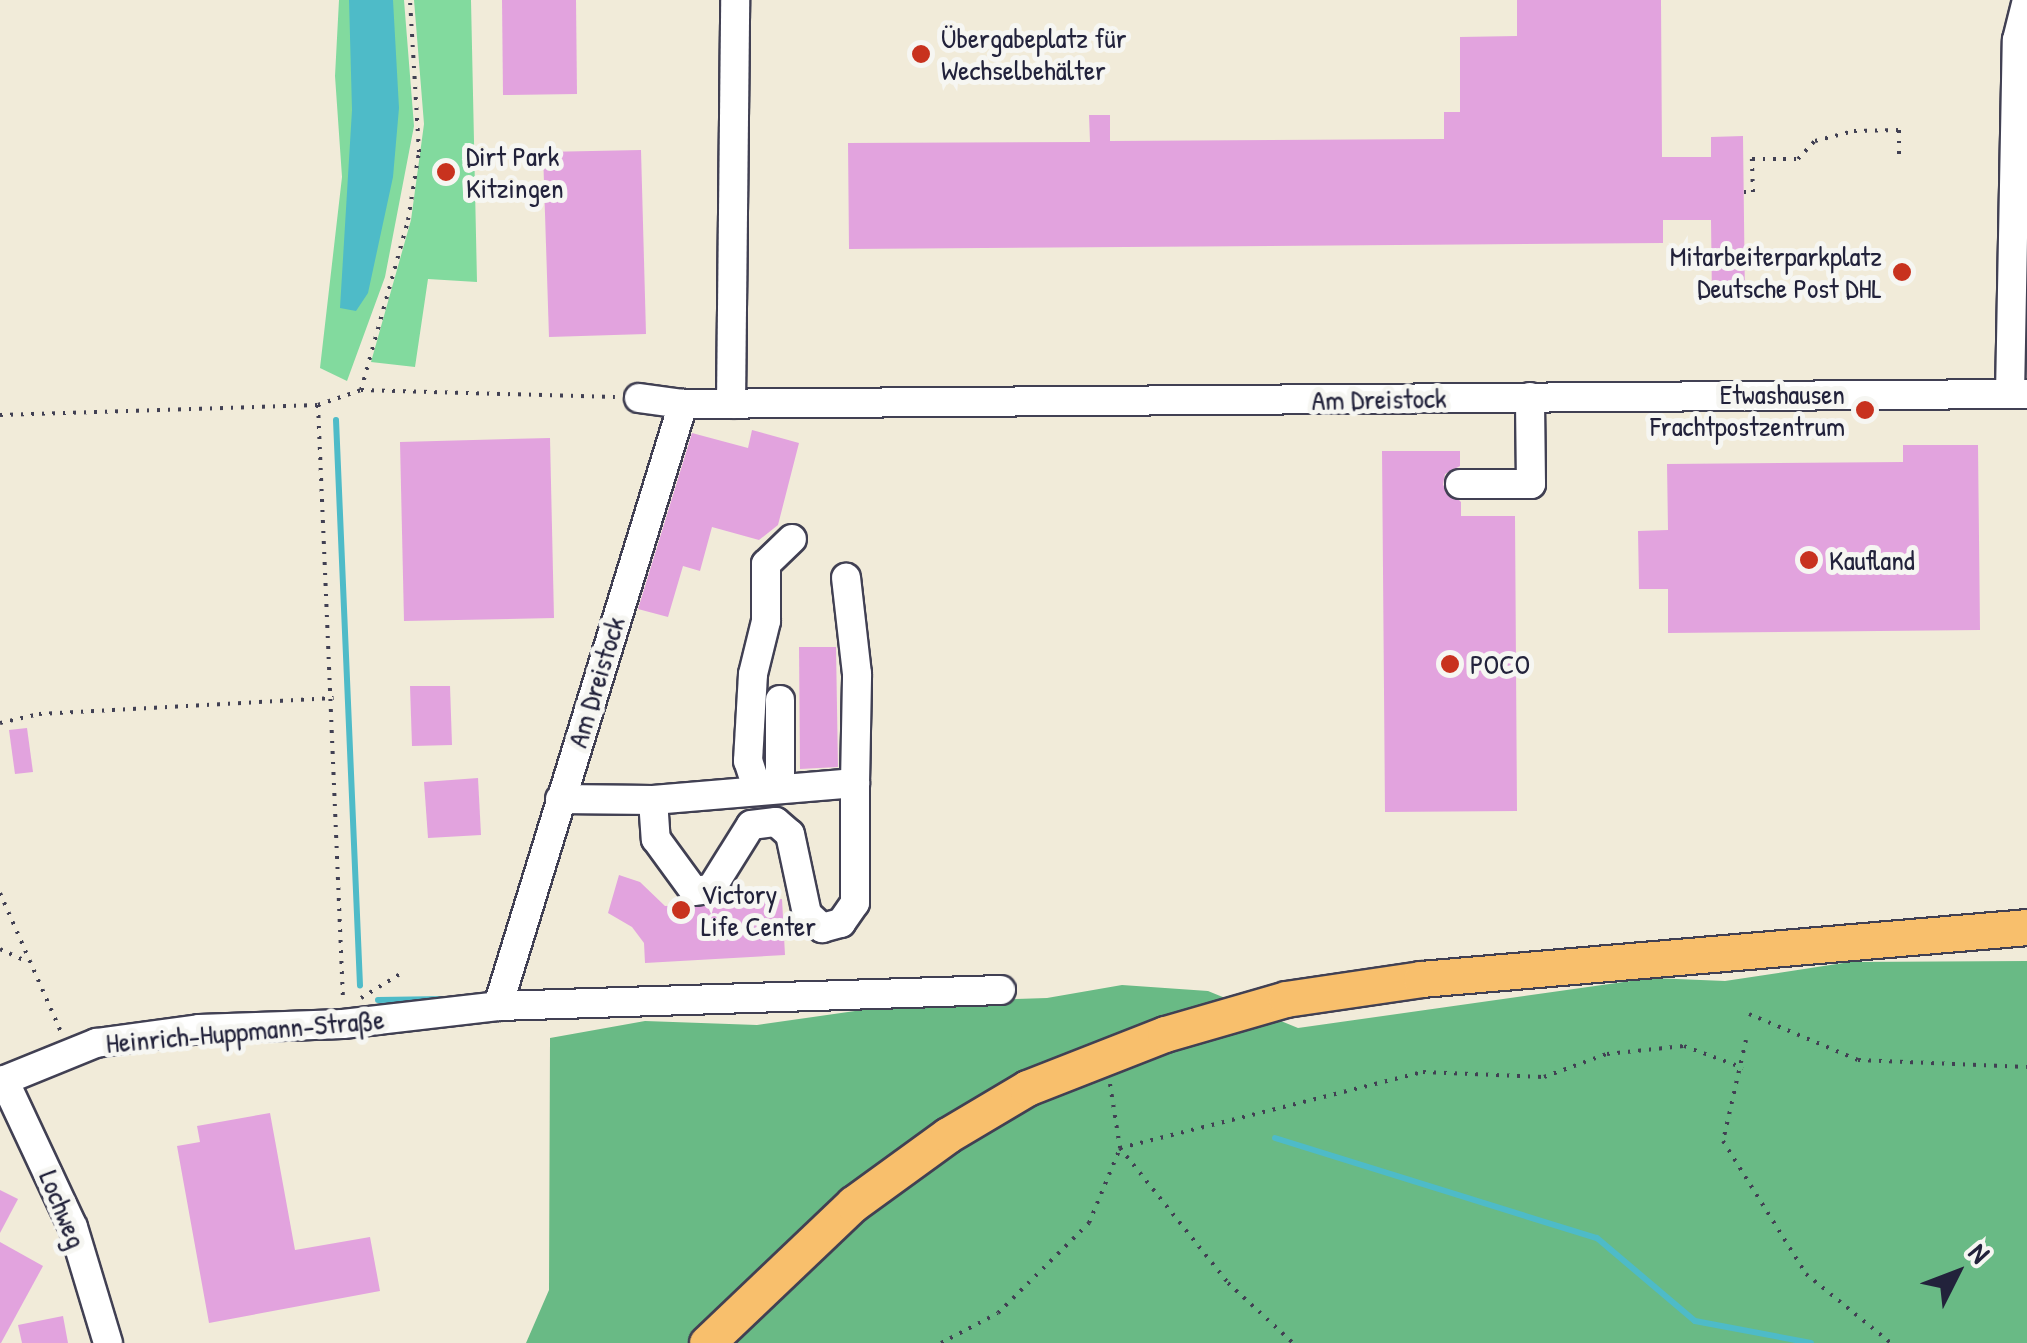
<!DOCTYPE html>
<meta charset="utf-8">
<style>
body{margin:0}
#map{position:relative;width:2027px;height:1343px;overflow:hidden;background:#f1ebd9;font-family:"Patrick Hand",sans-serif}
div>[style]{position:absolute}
.green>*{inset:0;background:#82da9e}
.forest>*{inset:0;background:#69ba85}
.water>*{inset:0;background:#4ebbc8}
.stream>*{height:6px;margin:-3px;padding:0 3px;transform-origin:3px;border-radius:3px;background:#4ebbc8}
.building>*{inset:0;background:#e2a3de}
.path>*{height:4px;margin-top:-2px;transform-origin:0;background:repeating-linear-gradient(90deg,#414053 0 2.5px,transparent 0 10.5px)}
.roads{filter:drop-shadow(2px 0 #414053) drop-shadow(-2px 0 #414053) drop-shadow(0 2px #414053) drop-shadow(0 -2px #414053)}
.minor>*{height:28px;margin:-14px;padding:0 14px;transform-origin:14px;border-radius:14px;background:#fff}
.major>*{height:35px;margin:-17.5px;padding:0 17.5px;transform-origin:17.5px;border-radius:17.5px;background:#f8bf6c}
.dots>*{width:28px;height:28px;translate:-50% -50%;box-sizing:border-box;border:5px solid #f6f6f2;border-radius:50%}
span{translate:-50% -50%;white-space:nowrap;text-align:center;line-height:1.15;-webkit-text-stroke:10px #f6f6f2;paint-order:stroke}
.poi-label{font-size:28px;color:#22223b}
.left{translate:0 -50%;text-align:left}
.right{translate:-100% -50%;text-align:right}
.street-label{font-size:28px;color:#22223b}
.north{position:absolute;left:1907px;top:1223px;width:100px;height:100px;-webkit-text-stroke:8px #f6f6f2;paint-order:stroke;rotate:48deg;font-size:28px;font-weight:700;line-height:40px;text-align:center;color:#22223b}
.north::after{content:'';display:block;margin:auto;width:35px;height:45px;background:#22223b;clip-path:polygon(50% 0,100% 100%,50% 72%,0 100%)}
</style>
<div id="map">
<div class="green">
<div style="clip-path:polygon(339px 0,404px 0,414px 126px,385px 277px,347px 381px,320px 368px,342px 177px,335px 76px)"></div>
<div style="clip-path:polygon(414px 0,471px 0,477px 282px,428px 279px,415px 367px,371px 362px,411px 220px,424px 124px)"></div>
</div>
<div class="forest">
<div style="clip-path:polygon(2027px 961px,2027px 1343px,526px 1343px,549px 1290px,550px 1038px,645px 1021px,757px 1025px,918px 1002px,1047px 998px,1122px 985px,1208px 991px,1298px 1028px,1652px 978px,1725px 981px,1850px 962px)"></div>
</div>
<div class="water">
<div style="clip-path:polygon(349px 0,393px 0,399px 108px,393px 177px,368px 293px,356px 311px,340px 308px,352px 110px)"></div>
</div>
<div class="stream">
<div style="left:336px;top:420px;width:566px;rotate:87.57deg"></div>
<div style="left:378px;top:1000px;width:68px;rotate:-0.8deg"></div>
<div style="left:1275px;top:1138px;width:337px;rotate:17.3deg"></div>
<div style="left:1597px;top:1238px;width:128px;rotate:40.3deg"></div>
<div style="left:1695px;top:1321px;width:118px;rotate:10.7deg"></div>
</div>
<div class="building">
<div style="clip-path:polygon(502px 0,576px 0,577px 94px,503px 95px)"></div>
<div style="clip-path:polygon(1517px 0,1661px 0,1662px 157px,1711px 157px,1711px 137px,1743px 136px,1745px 301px,1712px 301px,1711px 220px,1663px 220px,1663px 243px,849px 249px,848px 143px,1090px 142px,1089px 115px,1110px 115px,1110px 141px,1444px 139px,1444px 112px,1460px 112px,1460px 37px,1517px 36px)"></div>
<div style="clip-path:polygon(641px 150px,646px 334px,549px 337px,543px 152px)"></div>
<div style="clip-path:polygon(752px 430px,799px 443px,778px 525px,759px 540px,712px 527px,700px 571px,683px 566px,668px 617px,638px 609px,692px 433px,748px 448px)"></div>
<div style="clip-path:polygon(550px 438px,554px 618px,404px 621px,400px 442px)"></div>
<div style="clip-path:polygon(1903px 445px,1978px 445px,1980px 630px,1668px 633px,1668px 589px,1639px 589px,1638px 531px,1668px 530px,1667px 464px,1903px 462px)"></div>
<div style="clip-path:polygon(1382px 451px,1460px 451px,1460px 466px,1445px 474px,1443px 485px,1461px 502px,1461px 516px,1515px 516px,1517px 811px,1385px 812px)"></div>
<div style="clip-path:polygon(799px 647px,836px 647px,838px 767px,800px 769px)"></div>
<div style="clip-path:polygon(410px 686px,450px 686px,452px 745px,412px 746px)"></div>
<div style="clip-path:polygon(27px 728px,33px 772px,15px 774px,9px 730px)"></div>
<div style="clip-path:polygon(478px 778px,481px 835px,428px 838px,424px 782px)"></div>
<div style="clip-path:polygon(619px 875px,640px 882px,665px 906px,782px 899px,785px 955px,645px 963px,644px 943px,632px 927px,608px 913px)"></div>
<div style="clip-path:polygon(270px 1113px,295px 1250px,370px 1237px,380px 1291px,209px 1323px,177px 1146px,200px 1142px,197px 1126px)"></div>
<div style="clip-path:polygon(0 1190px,18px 1199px,0 1233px)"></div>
<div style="clip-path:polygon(0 1242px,43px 1266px,1px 1343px,0 1343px)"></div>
<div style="clip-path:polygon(63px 1316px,68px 1343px,22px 1343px,18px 1325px)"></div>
</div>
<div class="path">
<div style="left:1744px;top:192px;width:9px"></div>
<div style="left:1753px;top:192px;width:33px;rotate:-92deg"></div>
<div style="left:1752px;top:159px;width:46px"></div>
<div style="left:1798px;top:159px;width:25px;rotate:-47deg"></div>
<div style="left:1815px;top:141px;width:40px;rotate:-14.4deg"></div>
<div style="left:1854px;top:131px;width:45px;rotate:-1.3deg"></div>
<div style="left:1899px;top:130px;width:31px;rotate:90deg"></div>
<div style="left:361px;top:390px;width:176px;rotate:-74.5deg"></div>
<div style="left:408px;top:220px;width:69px;rotate:-80.8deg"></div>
<div style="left:419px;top:152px;width:152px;rotate:-93.4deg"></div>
<div style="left:318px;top:405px;width:595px;rotate:87.59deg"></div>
<div style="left:0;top:415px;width:318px;rotate:-1.8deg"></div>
<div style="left:318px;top:405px;width:46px;rotate:-19.2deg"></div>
<div style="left:361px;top:390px;width:254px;rotate:1.6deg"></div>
<div style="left:0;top:723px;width:40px;rotate:-13deg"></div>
<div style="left:39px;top:714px;width:295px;rotate:-3.1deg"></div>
<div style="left:0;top:893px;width:150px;rotate:66.3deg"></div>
<div style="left:0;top:949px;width:31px;rotate:25deg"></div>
<div style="left:361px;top:998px;width:46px;rotate:-31.6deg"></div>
<div style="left:1749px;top:1014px;width:118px;rotate:22.9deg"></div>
<div style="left:1858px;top:1060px;width:169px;rotate:2.4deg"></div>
<div style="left:1746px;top:1040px;width:104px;rotate:102.8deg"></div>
<div style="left:1723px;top:1141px;width:157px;rotate:58deg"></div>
<div style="left:1806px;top:1274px;width:109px;rotate:39.1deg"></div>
<div style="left:1110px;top:1084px;width:65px;rotate:81.1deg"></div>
<div style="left:1120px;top:1148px;width:173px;rotate:51.3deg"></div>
<div style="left:1228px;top:1283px;width:88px;rotate:42.7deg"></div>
<div style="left:941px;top:1343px;width:64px;rotate:-27.8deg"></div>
<div style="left:998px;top:1313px;width:128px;rotate:-44.7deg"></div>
<div style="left:1089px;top:1223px;width:81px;rotate:-67.5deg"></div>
<div style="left:1120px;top:1148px;width:312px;rotate:-14.1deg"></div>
<div style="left:1423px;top:1072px;width:121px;rotate:2.4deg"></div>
<div style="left:1544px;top:1077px;width:67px;rotate:-20.1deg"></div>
<div style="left:1607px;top:1054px;width:77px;rotate:-5.9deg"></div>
<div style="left:1684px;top:1046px;width:63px;rotate:20.4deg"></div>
</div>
<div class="roads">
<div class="minor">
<div style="left:2010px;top:394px;width:354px;rotate:-88.9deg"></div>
<div style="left:2017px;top:40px;width:41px;rotate:-76deg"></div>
<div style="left:639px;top:398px;width:44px;rotate:7.8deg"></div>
<div style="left:731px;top:404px;width:404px;rotate:-89.4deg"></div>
<div style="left:1460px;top:484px;width:71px"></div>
<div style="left:1531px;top:484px;width:87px;rotate:-90.7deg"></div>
<div style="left:780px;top:700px;width:87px;rotate:90deg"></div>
<div style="left:758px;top:791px;width:32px;rotate:-108deg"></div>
<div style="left:748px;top:761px;width:87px;rotate:-86.7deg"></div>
<div style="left:753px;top:674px;width:55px;rotate:-76.2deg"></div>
<div style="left:766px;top:621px;width:57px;rotate:-90deg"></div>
<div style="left:766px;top:564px;width:36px;rotate:-44deg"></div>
<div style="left:560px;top:799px;width:93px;rotate:0.6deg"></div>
<div style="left:653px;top:800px;width:203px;rotate:-4.8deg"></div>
<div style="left:855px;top:783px;width:109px;rotate:-88.9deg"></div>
<div style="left:857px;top:674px;width:97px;rotate:-96.5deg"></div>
<div style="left:653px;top:800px;width:39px;rotate:86deg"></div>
<div style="left:656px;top:839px;width:64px;rotate:53.8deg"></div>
<div style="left:694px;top:891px;width:17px;rotate:-7deg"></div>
<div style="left:711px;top:889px;width:75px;rotate:-58deg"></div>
<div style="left:751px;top:825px;width:25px;rotate:-7deg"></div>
<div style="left:776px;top:822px;width:18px;rotate:41deg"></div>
<div style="left:790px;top:834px;width:82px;rotate:78deg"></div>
<div style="left:807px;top:914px;width:21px;rotate:43deg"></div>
<div style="left:822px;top:928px;width:20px;rotate:-15deg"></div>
<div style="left:841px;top:923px;width:24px;rotate:-55deg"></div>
<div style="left:855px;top:903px;width:120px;rotate:-90deg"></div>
<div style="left:498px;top:1006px;width:630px;rotate:-72.92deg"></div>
<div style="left:683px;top:404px;width:1344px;rotate:-0.43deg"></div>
<div style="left:4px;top:1080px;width:162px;rotate:64.9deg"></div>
<div style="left:73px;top:1227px;width:121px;rotate:73.2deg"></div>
<div style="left:0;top:1082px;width:104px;rotate:-22.1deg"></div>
<div style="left:96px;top:1043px;width:104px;rotate:-7.7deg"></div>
<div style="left:199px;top:1029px;width:144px;rotate:-2deg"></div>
<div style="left:343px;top:1024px;width:156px;rotate:-6.6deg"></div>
<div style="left:498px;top:1006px;width:503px;rotate:-1.82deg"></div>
</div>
<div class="major">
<div style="left:707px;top:1343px;width:202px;rotate:-43.6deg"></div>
<div style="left:853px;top:1204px;width:117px;rotate:-36deg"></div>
<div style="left:948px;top:1135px;width:92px;rotate:-30.7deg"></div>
<div style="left:1027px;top:1088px;width:148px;rotate:-21.4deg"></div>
<div style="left:1165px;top:1034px;width:126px;rotate:-16.1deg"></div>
<div style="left:1286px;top:999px;width:136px;rotate:-8.4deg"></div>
<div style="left:1421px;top:979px;width:608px;rotate:-4.9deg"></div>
</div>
</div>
<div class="dots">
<div style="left:921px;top:54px;background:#c8321e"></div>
<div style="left:446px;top:172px;background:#c8321e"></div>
<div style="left:1902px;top:272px;background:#c8321e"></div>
<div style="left:1865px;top:410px;background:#c8321e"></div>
<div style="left:1809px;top:560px;background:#c8321e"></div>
<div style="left:1450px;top:664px;background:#c8321e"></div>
<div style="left:681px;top:910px;background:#c8321e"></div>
</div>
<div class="poi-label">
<span class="left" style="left:941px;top:54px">Übergabeplatz für<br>Wechselbehälter</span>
<span class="left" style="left:466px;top:172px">Dirt Park<br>Kitzingen</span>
<span class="right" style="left:1882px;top:272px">Mitarbeiterparkplatz<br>Deutsche Post DHL</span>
<span class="right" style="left:1845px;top:410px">Etwashausen<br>Frachtpostzentrum</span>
<span class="left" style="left:1829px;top:560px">Kaufland</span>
<span class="left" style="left:1470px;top:664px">POCO</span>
<span class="left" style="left:701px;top:910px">Victory<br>Life Center</span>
</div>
<div class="street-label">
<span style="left:1379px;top:399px;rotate:-1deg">Am Dreistock</span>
<span style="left:596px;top:682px;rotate:-73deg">Am Dreistock</span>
<span style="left:245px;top:1031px;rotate:-5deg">Heinrich-Huppmann-Straße</span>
<span style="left:63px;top:1209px;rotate:68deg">Lochweg</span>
</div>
<div class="north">N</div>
</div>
